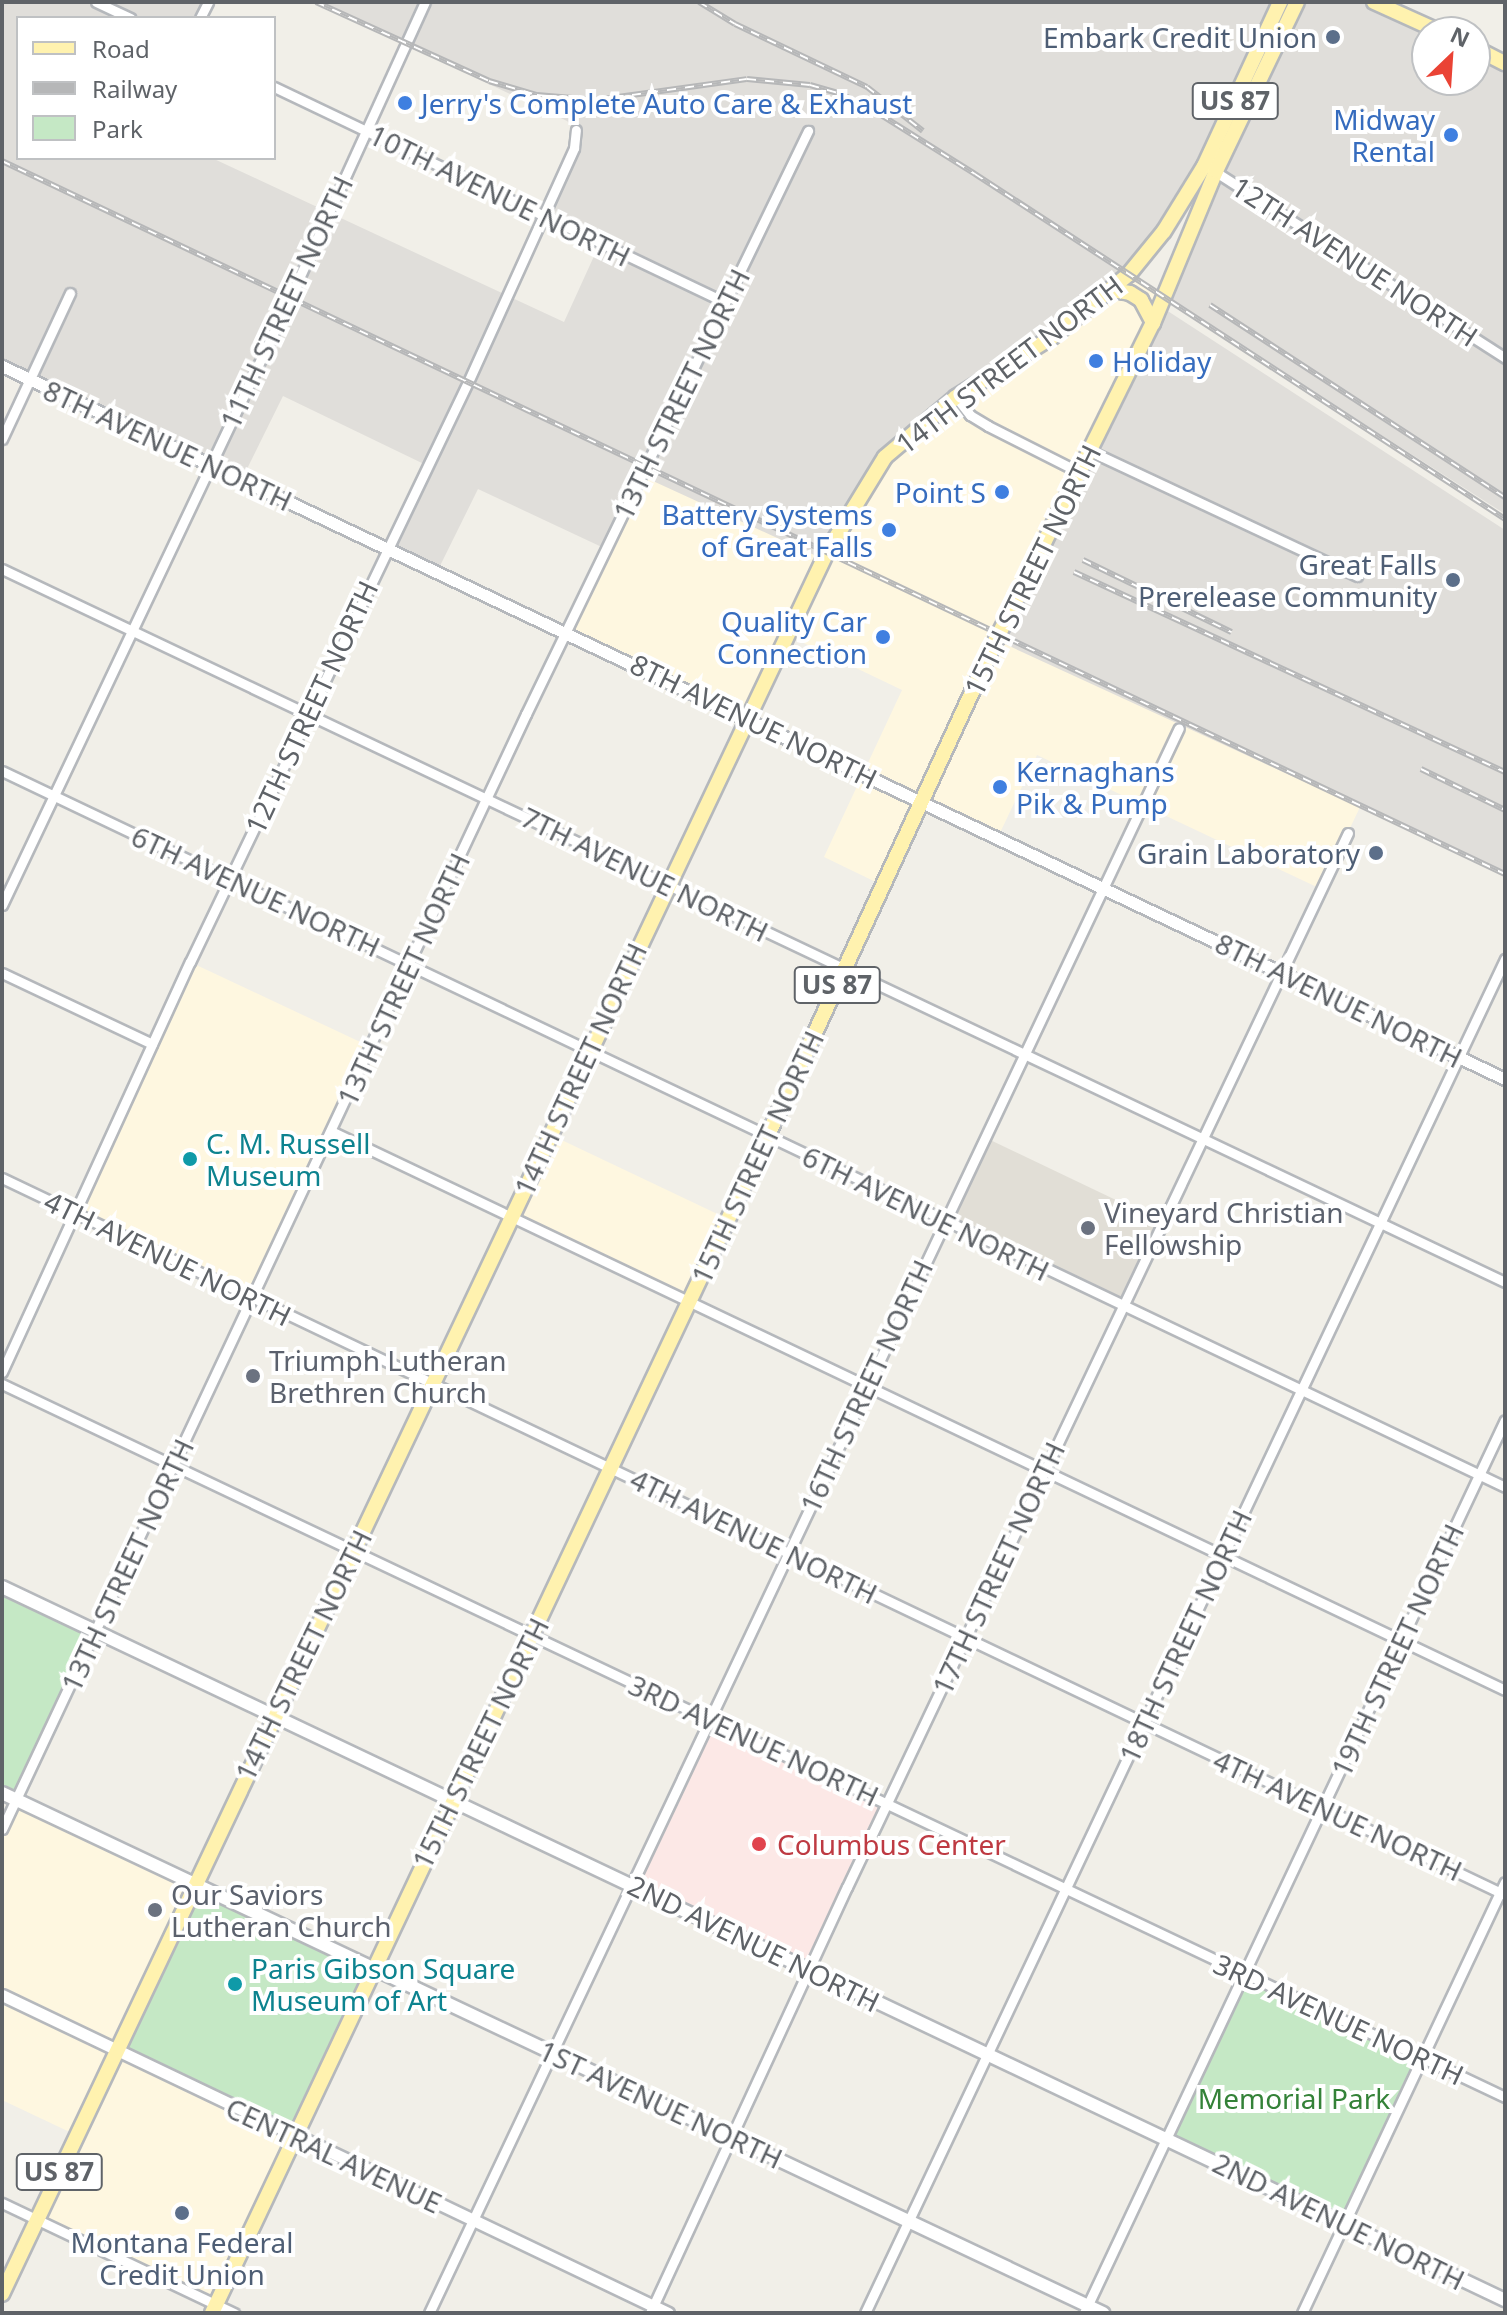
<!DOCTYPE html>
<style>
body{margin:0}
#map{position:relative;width:1507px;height:2315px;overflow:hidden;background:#f1efe8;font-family:"Noto Sans",sans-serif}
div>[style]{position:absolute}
.commercial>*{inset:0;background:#fef7e0}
.industrial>*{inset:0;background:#e0deda}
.education>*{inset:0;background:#e1ded6}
.medical>*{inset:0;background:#fce8e6}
.green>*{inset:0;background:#c5e8c5}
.roads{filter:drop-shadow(2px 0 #b5b8bc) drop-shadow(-2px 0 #b5b8bc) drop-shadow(0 2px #b5b8bc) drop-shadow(0 -2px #b5b8bc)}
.minor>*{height:9px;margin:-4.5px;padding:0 4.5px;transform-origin:4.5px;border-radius:4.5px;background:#fff}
.tertiary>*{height:11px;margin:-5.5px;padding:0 5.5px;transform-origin:5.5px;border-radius:5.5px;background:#fff}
.secondary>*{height:12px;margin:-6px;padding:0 6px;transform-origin:6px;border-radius:6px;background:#fff}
.primary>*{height:14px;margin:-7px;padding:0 7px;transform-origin:7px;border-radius:7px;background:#fff2af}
.rail>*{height:6px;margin-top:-3px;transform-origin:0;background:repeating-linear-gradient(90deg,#fff 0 9px,#b6b7b8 0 18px);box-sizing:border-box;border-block:2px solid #b6b7b8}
.dots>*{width:22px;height:22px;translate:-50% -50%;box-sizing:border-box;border:4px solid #fff;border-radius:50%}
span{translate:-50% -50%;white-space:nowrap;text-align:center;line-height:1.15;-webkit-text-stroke:8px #fff;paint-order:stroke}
.shield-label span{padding:2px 6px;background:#fff;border:2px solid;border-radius:6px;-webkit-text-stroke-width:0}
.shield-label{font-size:26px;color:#5f6368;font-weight:700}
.service-label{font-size:28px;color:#4e5e75}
.right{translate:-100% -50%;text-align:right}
.shop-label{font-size:28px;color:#366cbe}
.left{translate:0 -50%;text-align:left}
.street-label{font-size:28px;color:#5f6368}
.culture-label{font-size:28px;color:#0d838f}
.worship-label{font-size:28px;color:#5b616d}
.health-label{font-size:28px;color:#be3a42}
.park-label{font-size:28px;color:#348238}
.frame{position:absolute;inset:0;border:4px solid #5f6368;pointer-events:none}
.legend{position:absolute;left:16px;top:16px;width:260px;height:144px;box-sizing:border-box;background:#fff;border:2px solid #bfc1c3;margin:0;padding:10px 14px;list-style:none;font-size:24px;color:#5f6368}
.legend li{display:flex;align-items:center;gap:16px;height:40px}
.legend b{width:40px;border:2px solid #bfc1c3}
.north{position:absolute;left:1411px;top:16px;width:80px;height:80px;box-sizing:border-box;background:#fff;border:2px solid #bfc1c3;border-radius:50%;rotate:25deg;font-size:22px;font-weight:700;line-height:32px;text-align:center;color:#5f6368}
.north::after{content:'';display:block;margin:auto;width:28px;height:36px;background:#ea4335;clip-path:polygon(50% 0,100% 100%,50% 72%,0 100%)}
</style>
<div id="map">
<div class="commercial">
<div style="clip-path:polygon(1129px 274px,1164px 296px,1000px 636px,1361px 805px,1321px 889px,1037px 755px,998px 837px,924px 803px,884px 886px,824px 857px,902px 690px,787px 635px,747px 717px,566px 631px,642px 476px,885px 457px)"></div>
<div style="clip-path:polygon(190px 962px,371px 1047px,252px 1298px,73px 1212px)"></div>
<div style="clip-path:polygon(549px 1134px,728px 1219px,689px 1302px,510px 1216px)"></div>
<div style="clip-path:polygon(16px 1800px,194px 1884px,294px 2137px,216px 2304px,37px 2220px,76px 2135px,2px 2100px,2px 1829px)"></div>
</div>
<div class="industrial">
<div style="clip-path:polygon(2px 2px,208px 2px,200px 18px,18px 18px,18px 158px,212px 158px,564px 322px,600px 243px,544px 216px,576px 130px,567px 121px,316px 2px,1280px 2px,1204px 166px,1129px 274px,885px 457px,823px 559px,642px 476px,606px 549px,478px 489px,437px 572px,386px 548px,426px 465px,283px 396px,242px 479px,2px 366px)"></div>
<div style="clip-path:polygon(1297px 2px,1374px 2px,1427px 32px,1427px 80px,1475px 80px,1475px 49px,1505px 64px,1505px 514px,1164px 296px)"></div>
<div style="clip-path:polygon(1160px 306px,1505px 530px,1505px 874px,996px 640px)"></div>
</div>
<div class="education">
<div style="clip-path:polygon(984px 1137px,1162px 1222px,1121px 1306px,944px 1221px)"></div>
</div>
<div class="medical">
<div style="clip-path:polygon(709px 1719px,887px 1804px,808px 1969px,630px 1884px)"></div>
</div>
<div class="green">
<div style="clip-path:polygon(2px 1588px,96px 1631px,16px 1800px,2px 1793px)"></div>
<div style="clip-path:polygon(194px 1884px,373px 1967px,294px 2137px,115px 2050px)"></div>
<div style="clip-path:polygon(1244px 1974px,1422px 2058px,1343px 2222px,1165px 2138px)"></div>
</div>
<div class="roads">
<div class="minor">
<div style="left:96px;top:2px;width:38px;rotate:25deg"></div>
<div style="left:200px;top:18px;width:18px;rotate:-63deg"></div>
<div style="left:274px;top:87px;width:500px;rotate:25.5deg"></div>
<div style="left:1211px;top:169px;width:350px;rotate:32.7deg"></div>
<div style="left:956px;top:397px;width:23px;rotate:52deg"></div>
<div style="left:970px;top:415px;width:21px;rotate:31deg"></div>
<div style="left:988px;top:426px;width:102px;rotate:26.8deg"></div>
<div style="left:2px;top:439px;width:161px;rotate:-65deg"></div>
<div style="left:1090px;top:451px;width:295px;rotate:25.1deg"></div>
<div style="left:2px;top:569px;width:1664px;rotate:25.38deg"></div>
<div style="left:2px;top:771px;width:1665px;rotate:25.47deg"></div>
<div style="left:2px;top:905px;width:672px;rotate:-64.62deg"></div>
<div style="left:290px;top:298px;width:325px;rotate:-65.5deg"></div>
<div style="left:2px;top:973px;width:166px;rotate:25.3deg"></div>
<div style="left:331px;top:1131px;width:1300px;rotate:25.46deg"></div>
<div style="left:2px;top:1178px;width:1665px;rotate:25.5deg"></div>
<div style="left:2px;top:1372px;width:451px;rotate:-65.4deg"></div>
<div style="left:190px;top:962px;width:643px;rotate:-64.39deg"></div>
<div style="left:468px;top:382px;width:257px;rotate:-65.6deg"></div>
<div style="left:574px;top:148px;width:18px;rotate:-84deg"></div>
<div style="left:2px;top:1384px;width:1664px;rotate:25.38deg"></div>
<div style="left:2px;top:1829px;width:1232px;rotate:-64.83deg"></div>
<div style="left:526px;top:714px;width:648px;rotate:-64.19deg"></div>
<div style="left:2px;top:2203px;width:257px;rotate:25.4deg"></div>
<div style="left:429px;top:2313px;width:1753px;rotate:-64.68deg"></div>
<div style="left:650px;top:2313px;width:469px;rotate:-65.2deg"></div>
<div style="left:847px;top:1887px;width:1167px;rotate:-64.58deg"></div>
<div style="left:865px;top:2313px;width:1498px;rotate:-64.7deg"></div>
<div style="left:1084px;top:2313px;width:987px;rotate:-64.76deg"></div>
<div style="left:1302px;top:2313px;width:476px;rotate:-64.8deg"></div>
</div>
<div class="tertiary">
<div style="left:2px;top:366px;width:1664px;rotate:25.38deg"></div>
<div style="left:2px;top:1995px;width:738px;rotate:25.52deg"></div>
</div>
<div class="secondary">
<div style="left:2px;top:1587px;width:1664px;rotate:25.38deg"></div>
<div style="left:2px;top:1793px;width:1218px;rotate:25.28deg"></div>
</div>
<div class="primary">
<div style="left:1374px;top:2px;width:72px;rotate:24.4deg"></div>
<div style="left:1475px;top:48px;width:34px;rotate:27deg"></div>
<div style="left:1112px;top:290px;width:18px;rotate:9deg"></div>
<div style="left:1130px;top:293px;width:13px;rotate:32deg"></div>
<div style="left:1141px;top:300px;width:26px;rotate:62deg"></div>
<div style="left:2px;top:2294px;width:1927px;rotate:-64.66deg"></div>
<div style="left:827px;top:552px;width:111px;rotate:-58.6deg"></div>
<div style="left:885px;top:457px;width:93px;rotate:-40.2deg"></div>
<div style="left:956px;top:397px;width:113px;rotate:-32deg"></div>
<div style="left:1052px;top:337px;width:99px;rotate:-39.3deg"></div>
<div style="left:1129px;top:274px;width:55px;rotate:-50.9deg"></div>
<div style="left:1164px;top:231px;width:76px;rotate:-58.4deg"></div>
<div style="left:1204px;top:166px;width:181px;rotate:-65.1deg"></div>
<div style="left:212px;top:2313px;width:1300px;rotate:-64.74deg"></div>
<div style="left:767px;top:1137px;width:547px;rotate:-65.26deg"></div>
<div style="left:996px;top:640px;width:354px;rotate:-63.7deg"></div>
<div style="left:1153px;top:323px;width:165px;rotate:-67.5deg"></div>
<div style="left:1216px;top:171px;width:187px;rotate:-64.4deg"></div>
</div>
</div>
<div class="rail">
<div style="left:316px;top:2px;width:190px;rotate:24.5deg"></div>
<div style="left:489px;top:81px;width:50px;rotate:16.3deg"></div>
<div style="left:537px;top:95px;width:59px;rotate:4.8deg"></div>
<div style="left:596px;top:100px;width:152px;rotate:-7.9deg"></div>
<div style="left:747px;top:79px;width:63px;rotate:5.4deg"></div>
<div style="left:810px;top:85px;width:29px;rotate:16deg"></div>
<div style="left:838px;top:93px;width:30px;rotate:24deg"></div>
<div style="left:865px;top:105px;width:130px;rotate:32.1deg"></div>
<div style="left:975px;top:174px;width:632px;rotate:33.06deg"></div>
<div style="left:699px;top:2px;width:42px;rotate:31.4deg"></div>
<div style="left:735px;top:24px;width:146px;rotate:25.5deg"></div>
<div style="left:867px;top:87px;width:71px;rotate:38.2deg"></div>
<div style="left:2px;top:161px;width:1664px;rotate:25.38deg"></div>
<div style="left:1210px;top:305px;width:352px;rotate:33.1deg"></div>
<div style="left:1083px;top:560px;width:165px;rotate:25.9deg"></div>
<div style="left:1074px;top:572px;width:475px;rotate:24.9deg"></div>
<div style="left:1421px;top:769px;width:93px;rotate:26deg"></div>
</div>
<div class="dots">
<div style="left:1333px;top:37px;background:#5c6f8a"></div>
<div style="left:405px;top:103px;background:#3f7fe0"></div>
<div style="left:1451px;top:135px;background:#3f7fe0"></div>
<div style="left:1096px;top:361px;background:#3f7fe0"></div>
<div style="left:1002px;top:492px;background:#3f7fe0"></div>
<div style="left:889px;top:530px;background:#3f7fe0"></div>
<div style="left:1453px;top:580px;background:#5c6f8a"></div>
<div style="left:883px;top:637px;background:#3f7fe0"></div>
<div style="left:1000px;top:787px;background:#3f7fe0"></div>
<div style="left:1376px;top:853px;background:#5c6f8a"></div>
<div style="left:190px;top:1159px;background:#0f9aa8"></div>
<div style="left:1088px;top:1228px;background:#6b7280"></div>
<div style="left:253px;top:1376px;background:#6b7280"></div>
<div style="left:759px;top:1844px;background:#e0444e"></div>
<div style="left:155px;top:1910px;background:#6b7280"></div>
<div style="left:235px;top:1984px;background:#0f9aa8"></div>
<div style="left:182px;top:2213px;background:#5c6f8a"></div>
</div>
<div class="shield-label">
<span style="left:1235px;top:101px">US 87</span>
<span style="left:837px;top:985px">US 87</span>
<span style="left:59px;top:2172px">US 87</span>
</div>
<div class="service-label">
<span class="right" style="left:1317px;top:37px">Embark Credit Union</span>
<span class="right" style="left:1437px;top:580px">Great Falls<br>Prerelease Community</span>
<span class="right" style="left:1360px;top:853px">Grain Laboratory</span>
<span style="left:182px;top:2258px">Montana Federal<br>Credit Union</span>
</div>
<div class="shop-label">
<span class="left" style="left:421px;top:103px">Jerry's Complete Auto Care &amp; Exhaust</span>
<span class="right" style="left:1435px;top:135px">Midway<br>Rental</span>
<span class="left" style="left:1112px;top:361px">Holiday</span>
<span class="right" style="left:986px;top:492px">Point S</span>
<span class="right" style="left:873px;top:530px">Battery Systems<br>of Great Falls</span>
<span class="right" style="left:867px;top:637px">Quality Car<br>Connection</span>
<span class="left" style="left:1016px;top:787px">Kernaghans<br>Pik &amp; Pump</span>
</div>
<div class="street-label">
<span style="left:500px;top:195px;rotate:26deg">10TH AVENUE NORTH</span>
<span style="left:1355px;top:261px;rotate:33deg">12TH AVENUE NORTH</span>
<span style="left:286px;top:302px;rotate:-65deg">11TH STREET NORTH</span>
<span style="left:1009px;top:364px;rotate:-37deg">14TH STREET NORTH</span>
<span style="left:681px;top:394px;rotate:-64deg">13TH STREET NORTH</span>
<span style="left:168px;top:445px;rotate:25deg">8TH AVENUE NORTH</span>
<span style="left:1032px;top:570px;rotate:-64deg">15TH STREET NORTH</span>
<span style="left:311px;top:707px;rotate:-65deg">12TH STREET NORTH</span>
<span style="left:754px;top:721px;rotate:26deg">8TH AVENUE NORTH</span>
<span style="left:645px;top:874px;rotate:26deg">7TH AVENUE NORTH</span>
<span style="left:256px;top:891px;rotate:25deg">6TH AVENUE NORTH</span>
<span style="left:403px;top:979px;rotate:-65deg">13TH STREET NORTH</span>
<span style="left:1339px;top:1000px;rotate:26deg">8TH AVENUE NORTH</span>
<span style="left:580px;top:1069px;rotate:-65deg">14TH STREET NORTH</span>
<span style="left:757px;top:1157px;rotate:-65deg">15TH STREET NORTH</span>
<span style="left:926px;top:1213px;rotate:26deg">6TH AVENUE NORTH</span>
<span style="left:168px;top:1258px;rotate:26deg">4TH AVENUE NORTH</span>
<span style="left:866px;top:1386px;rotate:-65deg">16TH STREET NORTH</span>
<span style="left:754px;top:1536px;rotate:26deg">4TH AVENUE NORTH</span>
<span style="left:127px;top:1565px;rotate:-65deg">13TH STREET NORTH</span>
<span style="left:998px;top:1568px;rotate:-65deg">17TH STREET NORTH</span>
<span style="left:1185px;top:1636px;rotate:-65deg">18TH STREET NORTH</span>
<span style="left:1397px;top:1650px;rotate:-65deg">19TH STREET NORTH</span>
<span style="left:303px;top:1655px;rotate:-64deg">14TH STREET NORTH</span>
<span style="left:754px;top:1740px;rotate:25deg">3RD AVENUE NORTH</span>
<span style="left:480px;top:1743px;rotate:-64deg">15TH STREET NORTH</span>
<span style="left:1338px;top:1815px;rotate:25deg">4TH AVENUE NORTH</span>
<span style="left:754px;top:1943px;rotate:26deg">2ND AVENUE NORTH</span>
<span style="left:1339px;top:2019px;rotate:25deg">3RD AVENUE NORTH</span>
<span style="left:661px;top:2104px;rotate:25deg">1ST AVENUE NORTH</span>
<span style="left:334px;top:2155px;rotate:25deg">CENTRAL AVENUE</span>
<span style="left:1339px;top:2221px;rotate:26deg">2ND AVENUE NORTH</span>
</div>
<div class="culture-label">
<span class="left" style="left:206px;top:1159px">C. M. Russell<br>Museum</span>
<span class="left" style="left:251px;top:1984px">Paris Gibson Square<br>Museum of Art</span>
</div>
<div class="worship-label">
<span class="left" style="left:1104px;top:1228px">Vineyard Christian<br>Fellowship</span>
<span class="left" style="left:269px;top:1376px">Triumph Lutheran<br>Brethren Church</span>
<span class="left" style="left:171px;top:1910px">Our Saviors<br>Lutheran Church</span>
</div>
<div class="health-label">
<span class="left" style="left:777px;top:1844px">Columbus Center</span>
</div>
<div class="park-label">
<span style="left:1294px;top:2098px">Memorial Park</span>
</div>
<div class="frame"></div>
<ul class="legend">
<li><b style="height:10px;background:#fff2af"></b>Road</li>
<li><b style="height:10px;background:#b6b7b8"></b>Railway</li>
<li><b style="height:22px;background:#c5e8c5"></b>Park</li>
</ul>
<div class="north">N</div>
</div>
